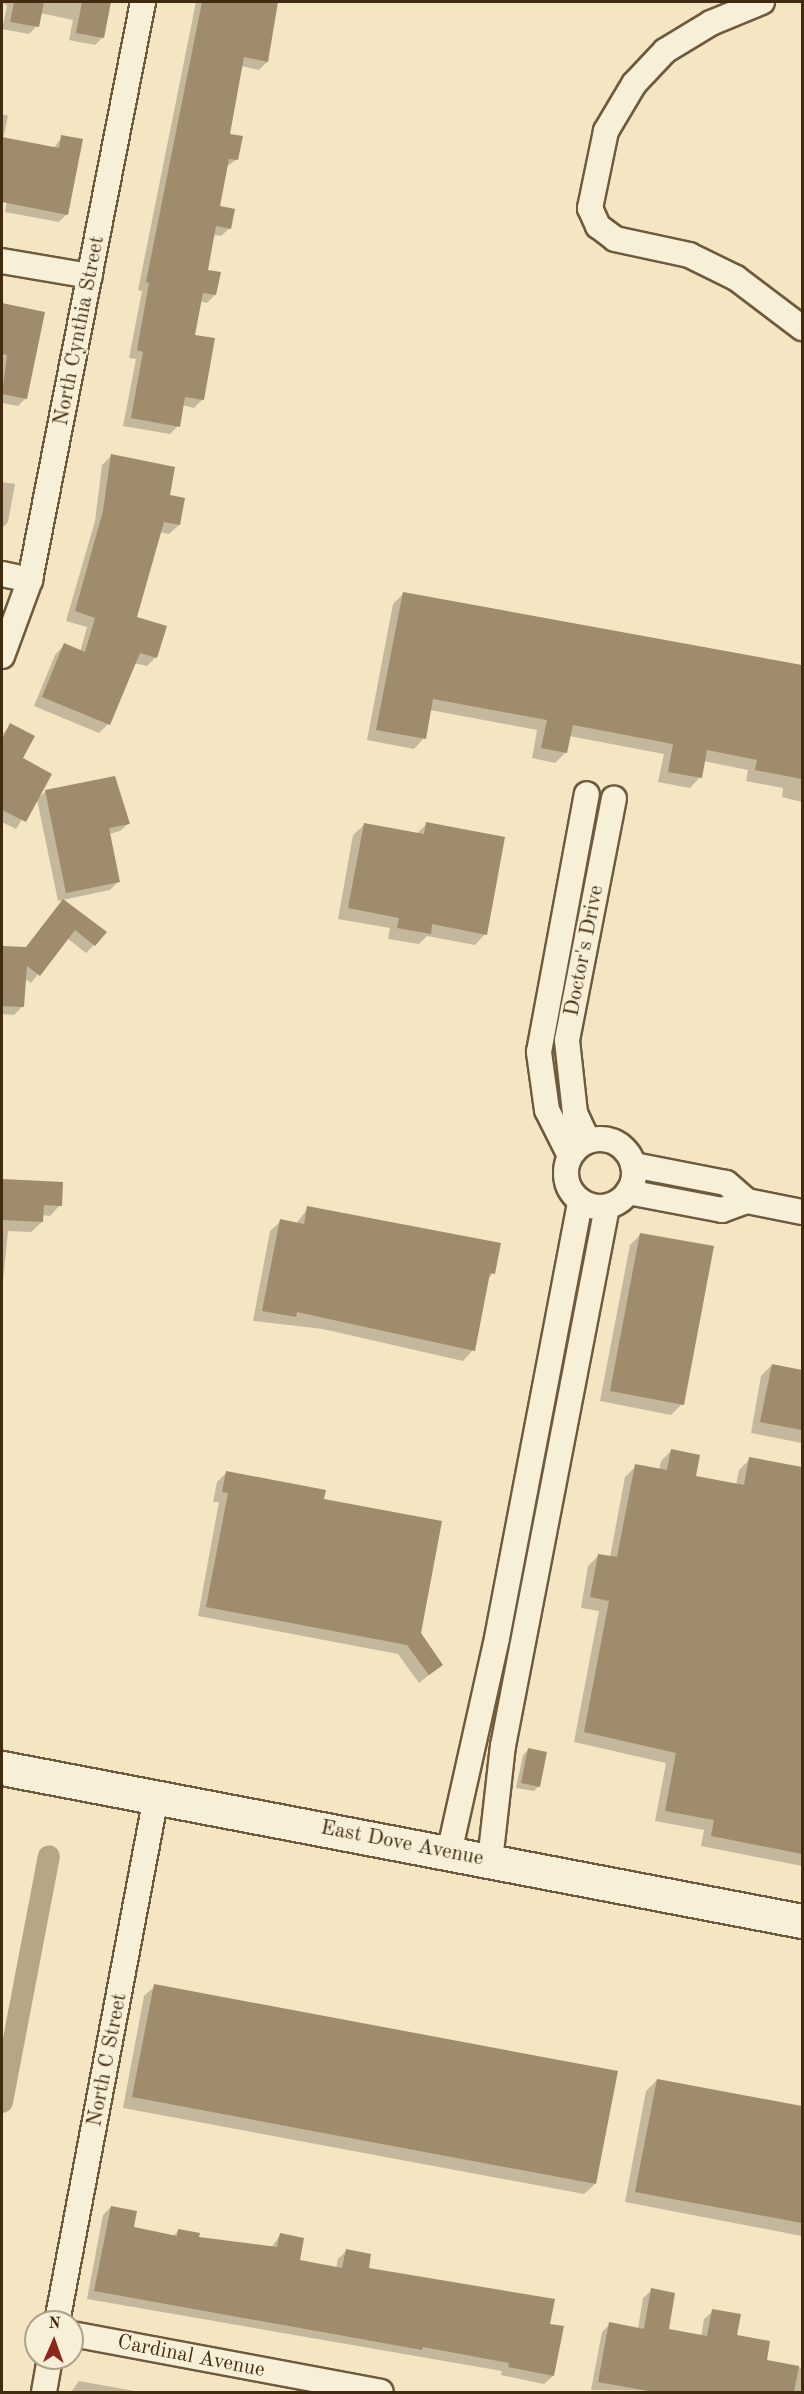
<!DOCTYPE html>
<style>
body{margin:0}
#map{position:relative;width:804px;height:2394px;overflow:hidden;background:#f4e6c3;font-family:"Old Standard TT",serif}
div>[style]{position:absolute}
.shadow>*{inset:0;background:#0003}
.canal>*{height:22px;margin:-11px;padding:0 11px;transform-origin:11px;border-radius:11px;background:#b7a686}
.building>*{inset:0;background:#9e8c6d}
.roads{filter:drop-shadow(2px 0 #6e5a3d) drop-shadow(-2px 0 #6e5a3d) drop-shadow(0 2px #6e5a3d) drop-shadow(0 -2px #6e5a3d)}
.minor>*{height:24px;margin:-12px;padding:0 12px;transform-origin:12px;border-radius:12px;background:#f8efd8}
.minor>.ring{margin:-12px;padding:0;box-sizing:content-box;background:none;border:24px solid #f8efd8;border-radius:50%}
.secondary>*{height:33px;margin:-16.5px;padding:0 16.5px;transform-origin:16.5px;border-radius:16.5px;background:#f8efd8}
span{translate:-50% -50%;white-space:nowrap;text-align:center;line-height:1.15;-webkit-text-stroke:4.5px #f8efd8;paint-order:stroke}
.street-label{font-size:21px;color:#412b10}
.frame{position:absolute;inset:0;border:3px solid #412b10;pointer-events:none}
.north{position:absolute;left:24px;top:2310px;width:60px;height:60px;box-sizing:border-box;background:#f8efd8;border:2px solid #afa188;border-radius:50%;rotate:2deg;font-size:16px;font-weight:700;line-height:24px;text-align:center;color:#412b10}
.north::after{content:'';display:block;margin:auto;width:21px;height:27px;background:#8f2418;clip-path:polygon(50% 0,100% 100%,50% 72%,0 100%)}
</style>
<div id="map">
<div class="shadow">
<div style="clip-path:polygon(2px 2px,110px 2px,103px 37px,95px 45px,69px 40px,73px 20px,40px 13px,37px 26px,29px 34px,2px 29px,7px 6px)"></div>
<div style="clip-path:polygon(196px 2px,276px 2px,267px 62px,259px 70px,241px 66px,229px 135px,236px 160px,226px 167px,218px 208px,230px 228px,221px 236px,213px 235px,207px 271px,215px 295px,207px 303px,199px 301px,193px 336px,214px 339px,202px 400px,194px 408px,182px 405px,178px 426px,170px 434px,123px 426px,136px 359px,129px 358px,142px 291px,138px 290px)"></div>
<div style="clip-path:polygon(2px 114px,8px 116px,3px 139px,53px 149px,62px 137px,67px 214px,59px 222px,5px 212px,8px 194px,2px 193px)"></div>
<div style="clip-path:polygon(2px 305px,43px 313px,26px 398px,18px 406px,2px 403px)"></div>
<div style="clip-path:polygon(111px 456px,168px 496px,179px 525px,169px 534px,159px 532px,135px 618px,156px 657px,147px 666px,134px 663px,108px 724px,99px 733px,34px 706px,55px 655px,64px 645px,80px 652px,87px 627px,66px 621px,95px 521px,102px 465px)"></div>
<div style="clip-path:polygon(2px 482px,15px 484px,8px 522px,2px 528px)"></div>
<div style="clip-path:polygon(403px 594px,802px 667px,802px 802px,782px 797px,783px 788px,746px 781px,748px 770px,703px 761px,700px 777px,690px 788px,658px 782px,664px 754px,569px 736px,566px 752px,555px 763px,532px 758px,537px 730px,430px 710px,424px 738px,414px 749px,367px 740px,393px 604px)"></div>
<div style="clip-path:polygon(10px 725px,21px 759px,50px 774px,16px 829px,2px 822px,2px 735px)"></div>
<div style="clip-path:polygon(46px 791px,129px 823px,120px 831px,109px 834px,118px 882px,110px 890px,58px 901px,37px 799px)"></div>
<div style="clip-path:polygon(427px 824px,485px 934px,475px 945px,427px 936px,419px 944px,388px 939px,390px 928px,338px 919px,353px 835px,364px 825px,416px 834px)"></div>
<div style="clip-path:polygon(64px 901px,94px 945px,86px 953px,67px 938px,31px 983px,24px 978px,22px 1007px,14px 1015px,2px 1014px,2px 947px,25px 949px)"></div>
<div style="clip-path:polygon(2px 1181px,61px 1184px,60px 1205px,50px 1216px,42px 1215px,42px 1222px,31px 1232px,8px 1231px,2px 1292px)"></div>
<div style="clip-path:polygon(308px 1208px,493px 1273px,487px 1280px,473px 1350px,463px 1361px,323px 1329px,253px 1321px,270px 1231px,281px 1221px,296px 1224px)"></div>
<div style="clip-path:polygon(641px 1234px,682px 1404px,671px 1415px,600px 1401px,630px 1245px)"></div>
<div style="clip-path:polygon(772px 1365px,802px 1371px,802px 1443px,751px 1433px,761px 1376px)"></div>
<div style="clip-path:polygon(671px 1451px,694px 1477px,736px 1485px,739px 1470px,750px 1459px,802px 1469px,802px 1866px,701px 1846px,704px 1830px,655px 1821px,666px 1763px,574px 1742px,599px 1611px,581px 1608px,588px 1566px,599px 1555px,610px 1557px,625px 1477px,636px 1466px,659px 1470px,661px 1461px)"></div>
<div style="clip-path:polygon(226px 1473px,322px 1500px,441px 1665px,419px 1683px,398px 1654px,198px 1616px,219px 1502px,213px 1502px,217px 1482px)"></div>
<div style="clip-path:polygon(528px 1750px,539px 1786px,534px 1791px,516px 1788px,523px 1755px)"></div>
<div style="clip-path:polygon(155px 1986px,595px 2184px,584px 2194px,123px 2108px,144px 1996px)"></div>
<div style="clip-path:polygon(657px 2080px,802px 2108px,802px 2236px,625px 2202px,646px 2091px)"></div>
<div style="clip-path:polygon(111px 2207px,132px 2228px,172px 2237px,178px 2231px,197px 2238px,271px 2248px,280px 2235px,298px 2261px,336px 2268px,338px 2259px,346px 2251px,367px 2269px,548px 2325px,553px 2376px,544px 2384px,501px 2375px,502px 2371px,87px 2299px,103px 2215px)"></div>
<div style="clip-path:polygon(652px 2290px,667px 2330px,701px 2337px,704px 2319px,713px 2311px,765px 2361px,802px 2368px,802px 2392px,591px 2390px,602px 2332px,610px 2324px,638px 2329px,643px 2298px)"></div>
<div style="clip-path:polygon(79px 2381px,140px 2392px,71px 2392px)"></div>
</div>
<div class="canal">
<div style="left:2px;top:2102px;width:250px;rotate:-79.2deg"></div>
</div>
<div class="building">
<div style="clip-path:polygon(14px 2px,44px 2px,39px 27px,10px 22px)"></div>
<div style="clip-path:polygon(82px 2px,111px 2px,104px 38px,76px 33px)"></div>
<div style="clip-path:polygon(202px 2px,278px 2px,268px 62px,244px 57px,230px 134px,243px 136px,238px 160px,229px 159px,220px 206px,235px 209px,231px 229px,216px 226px,208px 270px,221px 272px,216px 295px,203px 293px,195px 335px,215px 338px,204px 400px,185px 397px,180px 427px,131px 418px,143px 352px,137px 350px,149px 283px,146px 282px)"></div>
<div style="clip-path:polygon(61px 135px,83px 139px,68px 215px,2px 202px,2px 137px,59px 148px)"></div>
<div style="clip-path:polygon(2px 303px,45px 312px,27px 399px,2px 394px,7px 355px,2px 354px)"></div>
<div style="clip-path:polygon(111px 454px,175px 467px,170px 495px,185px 498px,180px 525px,164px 522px,137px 617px,167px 626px,157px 658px,140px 653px,110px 725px,42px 697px,64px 643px,85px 652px,95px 618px,75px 611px,103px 511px)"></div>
<div style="clip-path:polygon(403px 592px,802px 665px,802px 779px,755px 770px,757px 760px,707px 750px,702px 778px,668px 772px,673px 744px,573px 725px,567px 753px,541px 748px,547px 720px,433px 699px,426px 739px,376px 730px)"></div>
<div style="clip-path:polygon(10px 723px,35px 736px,23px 758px,52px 774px,26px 822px,2px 810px,2px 740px)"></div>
<div style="clip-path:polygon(115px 776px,130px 824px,109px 828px,120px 882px,66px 893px,45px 790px)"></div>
<div style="clip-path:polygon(426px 822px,505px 837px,487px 935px,432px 924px,431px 934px,397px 928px,399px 918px,348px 908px,364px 823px,424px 834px)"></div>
<div style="clip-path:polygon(63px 899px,107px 932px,95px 946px,75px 930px,40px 976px,27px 966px,24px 1007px,2px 1006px,2px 946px,26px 947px)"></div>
<div style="clip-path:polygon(2px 1179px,63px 1182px,62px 1206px,44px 1205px,43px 1222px,2px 1220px)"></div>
<div style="clip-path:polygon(307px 1206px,501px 1243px,495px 1274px,490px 1273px,475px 1351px,297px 1312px,296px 1317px,262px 1311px,280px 1219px,304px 1224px)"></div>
<div style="clip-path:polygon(640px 1233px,714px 1246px,684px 1405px,610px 1391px)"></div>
<div style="clip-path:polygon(772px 1364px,802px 1370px,802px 1430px,760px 1422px)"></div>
<div style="clip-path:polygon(671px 1449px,700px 1455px,696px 1476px,744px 1485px,749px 1457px,802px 1467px,802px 1854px,711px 1836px,714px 1820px,665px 1811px,676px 1753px,584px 1732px,609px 1601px,590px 1597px,598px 1554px,617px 1557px,635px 1464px,667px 1470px)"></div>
<div style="clip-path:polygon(226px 1471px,326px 1490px,324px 1499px,442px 1521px,421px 1633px,443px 1665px,429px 1675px,407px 1645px,206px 1607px,228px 1493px,222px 1492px)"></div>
<div style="clip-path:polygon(528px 1748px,547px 1752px,540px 1787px,521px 1783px)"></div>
<div style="clip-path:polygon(154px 1984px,618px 2071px,596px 2184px,132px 2097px)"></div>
<div style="clip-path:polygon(657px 2079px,802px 2106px,802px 2223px,635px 2192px)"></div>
<div style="clip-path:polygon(111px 2206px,137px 2211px,134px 2227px,177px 2236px,178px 2229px,200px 2233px,199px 2237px,277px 2247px,280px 2233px,304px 2238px,300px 2260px,342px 2268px,346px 2249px,371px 2254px,369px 2268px,555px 2299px,550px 2324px,564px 2326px,554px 2376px,508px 2367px,509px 2363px,423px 2347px,422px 2350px,94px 2291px)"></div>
<div style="clip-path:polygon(651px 2288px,675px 2293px,669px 2329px,707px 2336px,712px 2309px,741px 2314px,737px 2335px,770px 2341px,767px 2360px,799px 2366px,794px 2392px,654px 2392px,598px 2382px,609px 2322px,644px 2329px)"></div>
</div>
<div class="roads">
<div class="minor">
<div style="left:762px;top:2px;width:55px;rotate:157.6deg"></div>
<div style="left:711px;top:23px;width:54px;rotate:148.7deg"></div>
<div style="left:665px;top:51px;width:45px;rotate:133.2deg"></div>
<div style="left:634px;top:84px;width:55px;rotate:120.8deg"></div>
<div style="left:606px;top:131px;width:79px;rotate:101.7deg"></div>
<div style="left:590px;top:208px;width:20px;rotate:66deg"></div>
<div style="left:598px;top:226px;width:21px;rotate:37deg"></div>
<div style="left:615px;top:239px;width:76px;rotate:12.2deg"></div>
<div style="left:689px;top:255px;width:52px;rotate:26.1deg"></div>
<div style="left:736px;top:278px;width:83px;rotate:37.1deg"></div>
<div style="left:2px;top:261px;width:89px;rotate:9.7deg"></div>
<div style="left:2px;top:574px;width:29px;rotate:12deg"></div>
<div style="left:2px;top:656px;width:81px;rotate:-69.8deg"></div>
<div style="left:30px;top:580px;width:589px;rotate:-78.94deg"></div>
<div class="ring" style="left:566px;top:1139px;width:44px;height:44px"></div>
<div style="left:588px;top:1141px;width:31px;rotate:-115deg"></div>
<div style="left:575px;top:1113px;width:73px;rotate:-96.3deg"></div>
<div style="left:567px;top:1040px;width:246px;rotate:-79deg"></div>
<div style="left:570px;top:1156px;width:51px;rotate:-116.6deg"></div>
<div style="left:547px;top:1110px;width:59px;rotate:-97.9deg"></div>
<div style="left:539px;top:1052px;width:262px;rotate:-79.5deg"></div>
<div style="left:628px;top:1192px;width:96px;rotate:10.8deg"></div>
<div style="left:722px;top:1210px;width:27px;rotate:-20deg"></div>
<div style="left:747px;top:1201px;width:28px;rotate:-139deg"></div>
<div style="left:726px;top:1183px;width:95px;rotate:-169deg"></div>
<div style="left:747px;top:1201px;width:56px;rotate:11.3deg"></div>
<div style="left:449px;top:1853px;width:220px;rotate:-77.4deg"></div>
<div style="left:497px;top:1638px;width:445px;rotate:-79.2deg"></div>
<div style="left:490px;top:1861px;width:116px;rotate:-83.6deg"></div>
<div style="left:503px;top:1746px;width:549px;rotate:-79.08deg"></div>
<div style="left:57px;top:2322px;width:534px;rotate:-79.32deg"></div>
<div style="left:72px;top:2334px;width:314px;rotate:10.6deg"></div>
<div style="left:44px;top:2392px;width:35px;rotate:-80deg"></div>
</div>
<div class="secondary">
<div style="left:2px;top:1768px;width:814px;rotate:10.83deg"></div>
</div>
</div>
<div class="street-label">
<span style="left:80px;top:331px;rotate:-79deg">North Cynthia Street</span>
<span style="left:585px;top:951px;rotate:-79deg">Doctor's Drive</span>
<span style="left:402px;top:1844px;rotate:11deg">East Dove Avenue</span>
<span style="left:108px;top:2060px;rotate:-79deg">North C Street</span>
<span style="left:191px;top:2357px;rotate:11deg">Cardinal Avenue</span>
</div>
<div class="frame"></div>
<div class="north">N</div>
</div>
